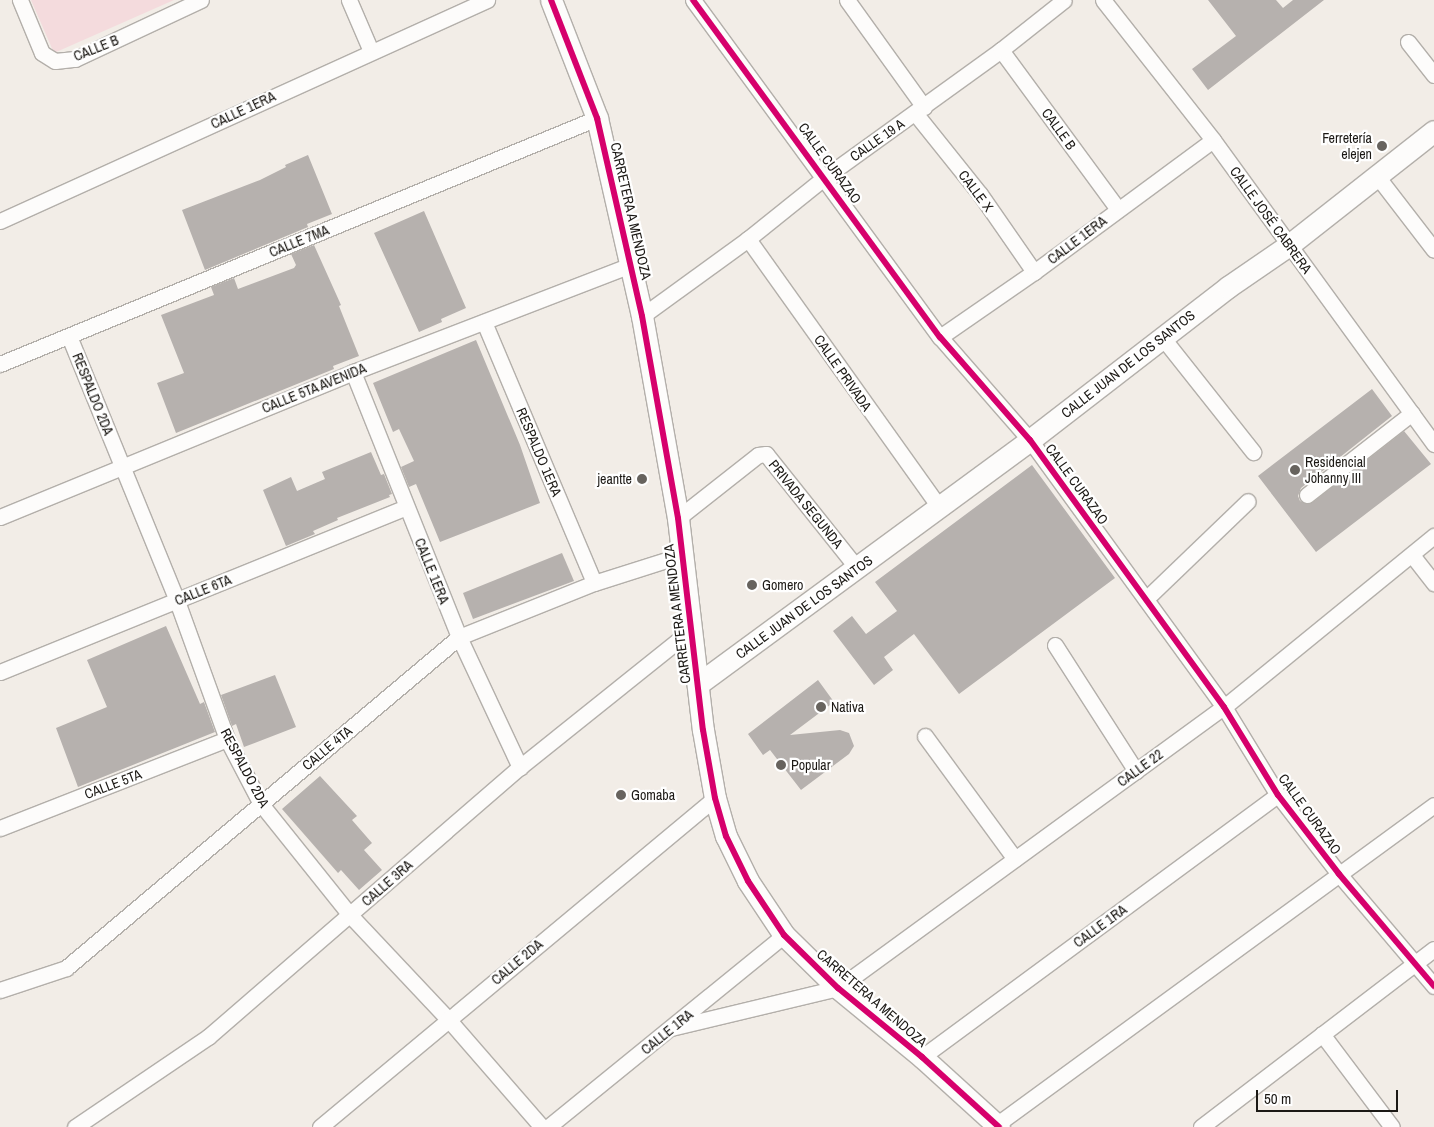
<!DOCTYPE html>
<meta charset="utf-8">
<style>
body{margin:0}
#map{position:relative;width:1434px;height:1127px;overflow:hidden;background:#f2ede7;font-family:"Archivo Narrow",sans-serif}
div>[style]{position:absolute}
.green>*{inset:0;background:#f4dbdd}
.building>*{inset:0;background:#b6b1ae}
.roads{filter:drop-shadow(1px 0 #b3afaa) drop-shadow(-1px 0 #b3afaa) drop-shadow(0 1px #b3afaa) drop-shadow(0 -1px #b3afaa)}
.street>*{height:15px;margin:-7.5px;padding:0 7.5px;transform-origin:7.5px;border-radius:7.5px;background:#fdfcfb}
.secondary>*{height:21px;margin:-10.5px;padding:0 10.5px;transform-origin:10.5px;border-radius:10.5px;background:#fdfcfb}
.cycleway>*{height:6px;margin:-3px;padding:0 3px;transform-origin:3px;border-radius:3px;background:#d6006c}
.dots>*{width:14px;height:14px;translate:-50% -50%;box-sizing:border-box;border:2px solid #fff;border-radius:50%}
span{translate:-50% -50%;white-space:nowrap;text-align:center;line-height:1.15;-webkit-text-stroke:4.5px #fff;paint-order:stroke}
.street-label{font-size:14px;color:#1c1915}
.poi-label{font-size:14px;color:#1c1915}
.right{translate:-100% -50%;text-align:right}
.left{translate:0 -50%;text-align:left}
.scale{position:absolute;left:1256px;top:1090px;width:142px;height:22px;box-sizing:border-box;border:2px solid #1c1915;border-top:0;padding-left:6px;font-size:15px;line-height:18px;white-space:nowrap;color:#1c1915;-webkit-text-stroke:4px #fff;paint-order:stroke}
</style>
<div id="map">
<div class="green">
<div style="clip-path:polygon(31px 0,174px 0,54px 53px)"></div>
</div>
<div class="building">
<div style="clip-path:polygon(1208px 0,1276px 0,1283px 8px,1293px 0,1324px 0,1208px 90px,1192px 69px,1236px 36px)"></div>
<div style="clip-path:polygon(308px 155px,332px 214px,307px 224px,308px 227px,205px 270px,182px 210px,260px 180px,286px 167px,285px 165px)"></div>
<div style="clip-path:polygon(424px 211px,466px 308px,441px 319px,442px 322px,419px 332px,374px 233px)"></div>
<div style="clip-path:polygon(314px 245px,341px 305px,339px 306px,359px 356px,333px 366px,334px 369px,176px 433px,157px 383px,184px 373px,161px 315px,214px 295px,211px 287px,234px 278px,238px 289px,294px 268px,296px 265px,291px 254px)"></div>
<div style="clip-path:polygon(476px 340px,520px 445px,540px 503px,440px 542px,416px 484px,409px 487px,401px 467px,414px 461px,399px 429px,393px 432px,373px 383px)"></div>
<div style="clip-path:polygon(1372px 389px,1392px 416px,1301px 488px,1298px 496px,1300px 501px,1308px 504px,1313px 502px,1404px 431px,1431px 464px,1316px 552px,1258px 476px)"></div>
<div style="clip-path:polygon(371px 452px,381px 475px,384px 474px,392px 494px,389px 495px,390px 497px,337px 518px,338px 520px,313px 531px,315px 534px,286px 546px,263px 490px,291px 477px,297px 491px,325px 479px,322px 472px)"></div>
<div style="clip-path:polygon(1032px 465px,1115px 578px,959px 694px,914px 634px,884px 657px,893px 670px,874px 685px,833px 631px,852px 616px,866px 634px,897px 611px,875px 582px)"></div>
<div style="clip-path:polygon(562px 553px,574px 581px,473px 619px,463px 593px)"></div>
<div style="clip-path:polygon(166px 626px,200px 704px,204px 702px,215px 732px,78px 787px,56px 728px,107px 707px,87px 660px)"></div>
<div style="clip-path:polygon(275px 675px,296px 727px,244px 747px,236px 724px,232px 726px,221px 695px)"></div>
<div style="clip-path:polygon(818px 680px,834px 702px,790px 735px,840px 730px,849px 733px,854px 746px,849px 754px,801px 790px,770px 750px,763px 755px,748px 734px)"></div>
<div style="clip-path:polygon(320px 776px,357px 816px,352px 820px,372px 843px,364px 850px,382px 870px,359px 890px,341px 870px,338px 873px,282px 809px)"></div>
</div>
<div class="roads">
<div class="street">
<div style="left:20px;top:0;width:57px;rotate:67.5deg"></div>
<div style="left:42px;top:53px;width:15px;rotate:32deg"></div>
<div style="left:55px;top:61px;width:20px;rotate:-6deg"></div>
<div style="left:75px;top:59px;width:139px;rotate:-25.1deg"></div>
<div style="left:349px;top:0;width:56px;rotate:66.7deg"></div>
<div style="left:693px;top:0;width:418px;rotate:53.8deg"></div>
<div style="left:940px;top:337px;width:137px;rotate:48.9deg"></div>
<div style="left:1030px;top:440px;width:330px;rotate:54deg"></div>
<div style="left:1224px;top:707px;width:103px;rotate:58.5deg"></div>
<div style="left:1278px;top:795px;width:100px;rotate:52.3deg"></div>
<div style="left:1339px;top:874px;width:147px;rotate:49.7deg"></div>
<div style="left:847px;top:0;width:132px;rotate:54.3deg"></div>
<div style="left:1103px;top:0;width:178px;rotate:51.8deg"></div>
<div style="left:1213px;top:140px;width:376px;rotate:54deg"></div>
<div style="left:1408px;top:42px;width:42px;rotate:51.8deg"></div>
<div style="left:1001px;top:50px;width:197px;rotate:53.7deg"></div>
<div style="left:915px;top:113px;width:104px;rotate:51.3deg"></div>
<div style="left:980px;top:194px;width:95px;rotate:55.3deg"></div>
<div style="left:1377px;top:176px;width:93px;rotate:52.4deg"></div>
<div style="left:0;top:221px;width:535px;rotate:-24.41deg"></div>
<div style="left:748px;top:239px;width:329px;rotate:54.5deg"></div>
<div style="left:642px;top:316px;width:131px;rotate:-36deg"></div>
<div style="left:748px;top:239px;width:99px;rotate:-38.8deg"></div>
<div style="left:825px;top:177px;width:217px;rotate:-35.8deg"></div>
<div style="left:1001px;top:50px;width:80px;rotate:-38.4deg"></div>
<div style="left:484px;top:322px;width:283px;rotate:67.1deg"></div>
<div style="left:69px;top:336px;width:286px;rotate:67.8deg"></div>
<div style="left:177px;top:601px;width:147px;rotate:70.1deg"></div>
<div style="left:227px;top:739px;width:73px;rotate:62.4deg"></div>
<div style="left:261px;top:804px;width:142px;rotate:51.3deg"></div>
<div style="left:350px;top:915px;width:143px;rotate:46.7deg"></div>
<div style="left:448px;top:1019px;width:143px;rotate:49deg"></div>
<div style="left:940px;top:337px;width:114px;rotate:-34.7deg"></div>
<div style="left:1034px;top:272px;width:222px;rotate:-36.4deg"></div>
<div style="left:1162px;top:337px;width:147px;rotate:51.6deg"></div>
<div style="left:0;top:364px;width:646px;rotate:-22.39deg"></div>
<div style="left:353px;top:372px;width:285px;rotate:68.2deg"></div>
<div style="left:459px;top:637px;width:144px;rotate:64.9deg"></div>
<div style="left:1307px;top:495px;width:133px;rotate:-38deg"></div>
<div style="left:0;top:517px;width:382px;rotate:-22.3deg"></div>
<div style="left:353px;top:372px;width:297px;rotate:-21.1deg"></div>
<div style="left:678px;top:518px;width:102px;rotate:-38.2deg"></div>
<div style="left:758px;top:455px;width:8px;rotate:-7deg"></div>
<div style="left:766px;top:454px;width:146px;rotate:51.4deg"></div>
<div style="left:1412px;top:555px;width:36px;rotate:52deg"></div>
<div style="left:1146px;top:599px;width:141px;rotate:-43.9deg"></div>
<div style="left:1055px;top:645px;width:150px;rotate:57.3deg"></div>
<div style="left:0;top:672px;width:438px;rotate:-22.1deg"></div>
<div style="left:925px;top:736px;width:152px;rotate:53.8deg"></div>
<div style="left:0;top:828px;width:244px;rotate:-21.4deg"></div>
<div style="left:0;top:990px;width:70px;rotate:-18.4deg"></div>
<div style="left:66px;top:968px;width:514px;rotate:-40.11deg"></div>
<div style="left:459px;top:637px;width:145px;rotate:-21.8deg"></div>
<div style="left:594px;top:583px;width:92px;rotate:-17.7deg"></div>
<div style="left:671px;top:1028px;width:172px;rotate:-13.5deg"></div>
<div style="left:838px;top:988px;width:477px;rotate:-36.1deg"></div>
<div style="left:1224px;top:707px;width:271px;rotate:-39.2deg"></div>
<div style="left:1322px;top:1034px;width:116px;rotate:53deg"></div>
<div style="left:922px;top:1057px;width:442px;rotate:-36.4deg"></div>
<div style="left:996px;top:1125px;width:542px;rotate:-36.15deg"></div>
<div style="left:75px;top:1127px;width:161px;rotate:-34.1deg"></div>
<div style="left:208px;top:1037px;width:413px;rotate:-40.9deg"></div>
<div style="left:520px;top:767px;width:221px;rotate:-38.7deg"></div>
<div style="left:320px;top:1127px;width:514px;rotate:-39.79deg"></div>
<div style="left:548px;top:1127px;width:304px;rotate:-39.1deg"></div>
<div style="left:1201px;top:1127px;width:293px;rotate:-37.4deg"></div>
</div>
<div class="secondary">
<div style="left:551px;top:0;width:127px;rotate:68.7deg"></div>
<div style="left:597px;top:118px;width:203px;rotate:77.2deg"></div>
<div style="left:642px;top:316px;width:205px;rotate:79.9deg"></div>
<div style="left:678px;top:518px;width:213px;rotate:83.3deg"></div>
<div style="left:703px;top:730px;width:69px;rotate:80deg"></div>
<div style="left:715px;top:798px;width:40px;rotate:74deg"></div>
<div style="left:726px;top:836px;width:50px;rotate:63.9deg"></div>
<div style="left:748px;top:881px;width:65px;rotate:56.3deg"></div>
<div style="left:784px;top:935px;width:76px;rotate:44.5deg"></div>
<div style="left:838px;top:988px;width:109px;rotate:39.4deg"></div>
<div style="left:922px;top:1057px;width:104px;rotate:42.3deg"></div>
<div style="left:698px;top:684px;width:412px;rotate:-36.3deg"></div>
<div style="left:1030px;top:440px;width:250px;rotate:-37.7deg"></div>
<div style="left:1228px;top:287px;width:74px;rotate:-34.5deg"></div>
<div style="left:1289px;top:245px;width:184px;rotate:-38.2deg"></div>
</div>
</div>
<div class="cycleway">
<div style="left:551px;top:0;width:127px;rotate:68.7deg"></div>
<div style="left:597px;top:118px;width:203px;rotate:77.2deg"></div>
<div style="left:642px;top:316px;width:205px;rotate:79.9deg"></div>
<div style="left:678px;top:518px;width:213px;rotate:83.3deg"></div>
<div style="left:703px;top:730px;width:69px;rotate:80deg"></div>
<div style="left:715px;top:798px;width:40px;rotate:74deg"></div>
<div style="left:726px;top:836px;width:50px;rotate:63.9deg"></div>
<div style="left:748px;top:881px;width:65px;rotate:56.3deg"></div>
<div style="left:784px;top:935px;width:76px;rotate:44.5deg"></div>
<div style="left:838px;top:988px;width:109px;rotate:39.4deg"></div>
<div style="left:922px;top:1057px;width:104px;rotate:42.3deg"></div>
<div style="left:693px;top:0;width:418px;rotate:53.8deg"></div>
<div style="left:940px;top:337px;width:137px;rotate:48.9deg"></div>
<div style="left:1030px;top:440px;width:330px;rotate:54deg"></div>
<div style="left:1224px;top:707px;width:103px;rotate:58.5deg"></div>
<div style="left:1278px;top:795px;width:100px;rotate:52.3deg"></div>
<div style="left:1339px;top:874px;width:147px;rotate:49.7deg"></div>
</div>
<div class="dots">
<div style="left:1382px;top:146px;background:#67635e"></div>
<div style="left:1295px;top:470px;background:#67635e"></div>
<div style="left:642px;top:479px;background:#67635e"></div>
<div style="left:752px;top:585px;background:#67635e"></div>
<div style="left:821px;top:707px;background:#67635e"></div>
<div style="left:781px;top:765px;background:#67635e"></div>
<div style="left:621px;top:795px;background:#67635e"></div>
</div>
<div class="street-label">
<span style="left:96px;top:48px;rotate:-22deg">CALLE B</span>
<span style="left:243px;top:110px;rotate:-25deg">CALLE 1ERA</span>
<span style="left:1059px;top:129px;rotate:54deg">CALLE B</span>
<span style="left:877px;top:140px;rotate:-35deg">CALLE 19 A</span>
<span style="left:830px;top:163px;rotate:54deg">CALLE CURAZAO</span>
<span style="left:976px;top:191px;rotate:53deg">CALLE X</span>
<span style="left:631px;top:211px;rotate:77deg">CARRETERA A MENDOZA</span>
<span style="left:1271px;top:220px;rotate:54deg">CALLE JOSÉ CABRERA</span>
<span style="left:1077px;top:240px;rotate:-37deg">CALLE 1ERA</span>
<span style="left:299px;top:241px;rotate:-22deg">CALLE 7MA</span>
<span style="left:1128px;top:364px;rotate:-38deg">CALLE JUAN DE LOS SANTOS</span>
<span style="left:843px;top:373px;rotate:55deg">CALLE PRIVADA</span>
<span style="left:314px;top:388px;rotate:-22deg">CALLE 5TA AVENIDA</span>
<span style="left:93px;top:394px;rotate:68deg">RESPALDO 2DA</span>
<span style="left:539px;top:452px;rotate:67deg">RESPALDO 1ERA</span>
<span style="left:1077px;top:484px;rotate:54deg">CALLE CURAZAO</span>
<span style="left:806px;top:504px;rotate:51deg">PRIVADA SEGUNDA</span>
<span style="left:432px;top:571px;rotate:68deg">CALLE 1ERA</span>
<span style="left:203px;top:590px;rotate:-22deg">CALLE 6TA</span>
<span style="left:804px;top:607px;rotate:-36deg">CALLE JUAN DE LOS SANTOS</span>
<span style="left:677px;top:614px;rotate:-97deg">CARRETERA A MENDOZA</span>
<span style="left:327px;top:748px;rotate:-40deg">CALLE 4TA</span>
<span style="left:245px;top:768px;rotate:62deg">RESPALDO 2DA</span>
<span style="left:1140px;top:768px;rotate:-36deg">CALLE 22</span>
<span style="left:113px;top:784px;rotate:-21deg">CALLE 5TA</span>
<span style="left:1310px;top:814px;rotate:54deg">CALLE CURAZAO</span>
<span style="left:387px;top:883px;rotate:-41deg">CALLE 3RA</span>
<span style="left:1100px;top:926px;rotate:-36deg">CALLE 1RA</span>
<span style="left:517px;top:962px;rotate:-40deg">CALLE 2DA</span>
<span style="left:872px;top:998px;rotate:41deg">CARRETERA A MENDOZA</span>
<span style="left:667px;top:1032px;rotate:-39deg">CALLE 1RA</span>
</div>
<div class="poi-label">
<span class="right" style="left:1372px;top:146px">Ferretería<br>elejen</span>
<span class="left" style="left:1305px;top:470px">Residencial<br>Johanny III</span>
<span class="right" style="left:632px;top:479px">jeantte</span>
<span class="left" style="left:762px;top:585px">Gomero</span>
<span class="left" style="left:831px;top:707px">Nativa</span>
<span class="left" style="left:791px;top:765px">Popular</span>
<span class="left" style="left:631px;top:795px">Gomaba</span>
</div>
<div class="scale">50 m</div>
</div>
